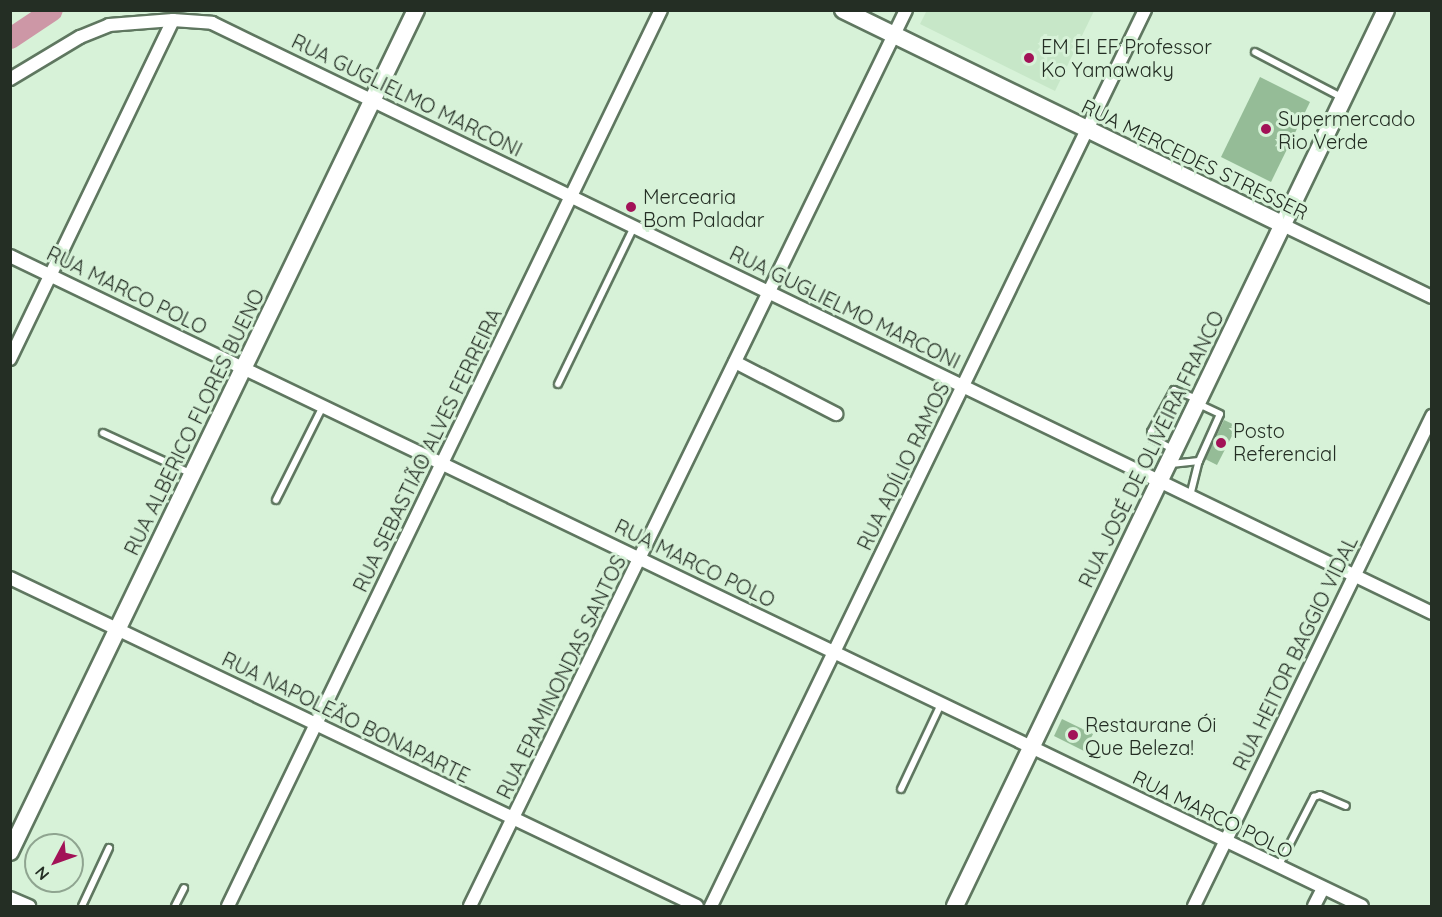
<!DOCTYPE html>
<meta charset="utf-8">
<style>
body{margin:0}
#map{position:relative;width:1442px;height:917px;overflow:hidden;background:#d7f2d8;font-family:Quicksand,sans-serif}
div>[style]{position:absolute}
.built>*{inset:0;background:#c7e7c8}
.river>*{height:21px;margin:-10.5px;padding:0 10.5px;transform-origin:10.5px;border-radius:10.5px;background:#cd97a6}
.building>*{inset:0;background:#95bc97}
.roads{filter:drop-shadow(2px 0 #5f7760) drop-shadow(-2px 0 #5f7760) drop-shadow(0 2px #5f7760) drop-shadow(0 -2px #5f7760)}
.lane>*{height:6px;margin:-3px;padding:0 3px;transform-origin:3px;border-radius:3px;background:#fff}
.street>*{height:12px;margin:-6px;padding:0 6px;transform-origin:6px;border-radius:6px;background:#fff}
.secondary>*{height:16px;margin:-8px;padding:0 8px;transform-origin:8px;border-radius:8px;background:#fff}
.dots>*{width:16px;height:16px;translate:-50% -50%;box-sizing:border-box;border:3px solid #d7f2d8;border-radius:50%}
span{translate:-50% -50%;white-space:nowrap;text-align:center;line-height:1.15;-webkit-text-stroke:6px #d7f2d8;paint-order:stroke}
.poi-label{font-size:20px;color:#242e24}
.left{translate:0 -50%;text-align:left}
.street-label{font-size:20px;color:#242e24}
.frame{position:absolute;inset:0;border:12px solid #242e24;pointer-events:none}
.north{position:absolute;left:24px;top:833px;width:60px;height:60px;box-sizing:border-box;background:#d7f2d8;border:2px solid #8fa490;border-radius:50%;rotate:229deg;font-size:16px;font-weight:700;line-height:24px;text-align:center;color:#242e24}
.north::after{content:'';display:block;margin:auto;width:21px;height:27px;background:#a21257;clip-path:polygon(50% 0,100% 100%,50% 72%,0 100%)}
</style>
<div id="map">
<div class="built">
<div style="clip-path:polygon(927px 10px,1094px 10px,1094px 11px,1055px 91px,920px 24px)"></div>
</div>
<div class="river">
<div style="left:10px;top:38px;width:50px;rotate:-33.7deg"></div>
</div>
<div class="building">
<div style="clip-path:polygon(1260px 77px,1310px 102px,1271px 182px,1221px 157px)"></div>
<div style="clip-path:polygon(1224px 420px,1237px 426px,1217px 465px,1205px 459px)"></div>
<div style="clip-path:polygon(1062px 719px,1093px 734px,1084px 751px,1054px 736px)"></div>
</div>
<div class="roads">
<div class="lane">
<div style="left:1255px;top:52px;width:99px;rotate:27.6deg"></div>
<div style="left:558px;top:384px;width:174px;rotate:-64.2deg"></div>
<div style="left:103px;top:433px;width:98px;rotate:24.7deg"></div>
<div style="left:1174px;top:450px;width:25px;rotate:-151deg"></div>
<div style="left:1152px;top:438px;width:6px;rotate:-99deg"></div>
<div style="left:1151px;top:432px;width:48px;rotate:-61.3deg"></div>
<div style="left:1174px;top:390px;width:25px;rotate:21deg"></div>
<div style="left:1171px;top:464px;width:28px;rotate:-6deg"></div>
<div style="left:1199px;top:461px;width:51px;rotate:-65.9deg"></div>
<div style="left:1220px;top:414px;width:23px;rotate:-155deg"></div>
<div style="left:1190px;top:496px;width:36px;rotate:-76deg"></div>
<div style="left:276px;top:500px;width:105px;rotate:-63.4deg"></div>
<div style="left:901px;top:789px;width:94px;rotate:-64.8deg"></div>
<div style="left:1278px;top:867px;width:79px;rotate:-62.8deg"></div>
<div style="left:1314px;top:797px;width:6px;rotate:-18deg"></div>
<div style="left:1320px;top:795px;width:28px;rotate:23deg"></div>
<div style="left:82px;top:906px;width:64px;rotate:-65deg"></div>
<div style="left:175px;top:906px;width:20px;rotate:-63deg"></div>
</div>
<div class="street">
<div style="left:10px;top:79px;width:82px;rotate:-31deg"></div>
<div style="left:80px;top:37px;width:31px;rotate:-22deg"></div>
<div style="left:109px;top:25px;width:64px;rotate:-4.5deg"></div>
<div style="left:173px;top:20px;width:39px;rotate:4deg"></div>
<div style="left:212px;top:23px;width:1355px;rotate:25.81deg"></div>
<div style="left:1283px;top:225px;width:165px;rotate:25.8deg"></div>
<div style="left:10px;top:256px;width:1500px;rotate:25.68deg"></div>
<div style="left:10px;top:359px;width:376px;rotate:-64.3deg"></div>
<div style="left:735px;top:362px;width:114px;rotate:27.2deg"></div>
<div style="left:10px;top:578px;width:761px;rotate:25.52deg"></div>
<div style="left:10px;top:898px;width:21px;rotate:23deg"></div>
<div style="left:228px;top:906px;width:995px;rotate:-64.21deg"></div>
<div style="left:470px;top:906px;width:996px;rotate:-64.05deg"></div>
<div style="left:711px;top:906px;width:996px;rotate:-64.16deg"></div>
<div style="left:1194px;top:906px;width:545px;rotate:-64.09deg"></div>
<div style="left:1314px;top:906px;width:20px;rotate:-63deg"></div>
</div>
<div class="secondary">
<div style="left:843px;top:10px;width:490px;rotate:26deg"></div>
<div style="left:10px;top:852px;width:935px;rotate:-64.26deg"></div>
<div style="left:955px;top:906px;width:994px;rotate:-64.31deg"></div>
</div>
</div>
<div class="dots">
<div style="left:1029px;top:58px;background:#a21257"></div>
<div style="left:1266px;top:129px;background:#a21257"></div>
<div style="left:631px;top:207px;background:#a21257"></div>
<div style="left:1221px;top:443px;background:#a21257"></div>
<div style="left:1073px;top:735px;background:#a21257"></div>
</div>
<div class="poi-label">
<span class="left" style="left:1041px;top:58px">EM EI EF Professor<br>Ko Yamawaky</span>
<span class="left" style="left:1278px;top:130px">Supermercado<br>Rio Verde</span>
<span class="left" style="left:643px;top:208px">Mercearia<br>Bom Paladar</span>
<span class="left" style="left:1233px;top:442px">Posto<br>Referencial</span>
<span class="left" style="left:1085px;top:736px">Restaurane Ói<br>Que Beleza!</span>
</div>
<div class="street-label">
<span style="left:407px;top:95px;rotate:26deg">RUA GUGLIELMO MARCONI</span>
<span style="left:1195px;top:159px;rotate:26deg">RUA MERCEDES STRESSER</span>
<span style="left:127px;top:290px;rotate:26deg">RUA MARCO POLO</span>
<span style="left:845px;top:307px;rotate:26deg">RUA GUGLIELMO MARCONI</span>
<span style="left:194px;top:422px;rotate:-64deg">RUA ALBERICO FLORES BUENO</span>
<span style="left:1151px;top:449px;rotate:-64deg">RUA JOSÉ DE OLIVEIRA FRANCO</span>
<span style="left:427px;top:450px;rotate:-64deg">RUA SEBASTIÃO ALVES FERREIRA</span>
<span style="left:903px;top:466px;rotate:-64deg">RUA ADÍLIO RAMOS</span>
<span style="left:695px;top:563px;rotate:26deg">RUA MARCO POLO</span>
<span style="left:1295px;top:653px;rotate:-64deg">RUA HEITOR BAGGIO VIDAL</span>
<span style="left:561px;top:677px;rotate:-64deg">RUA EPAMINONDAS SANTOS</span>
<span style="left:346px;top:717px;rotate:26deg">RUA NAPOLEÃO BONAPARTE</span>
<span style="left:1213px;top:814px;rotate:26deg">RUA MARCO POLO</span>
</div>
<div class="frame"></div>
<div class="north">N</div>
</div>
